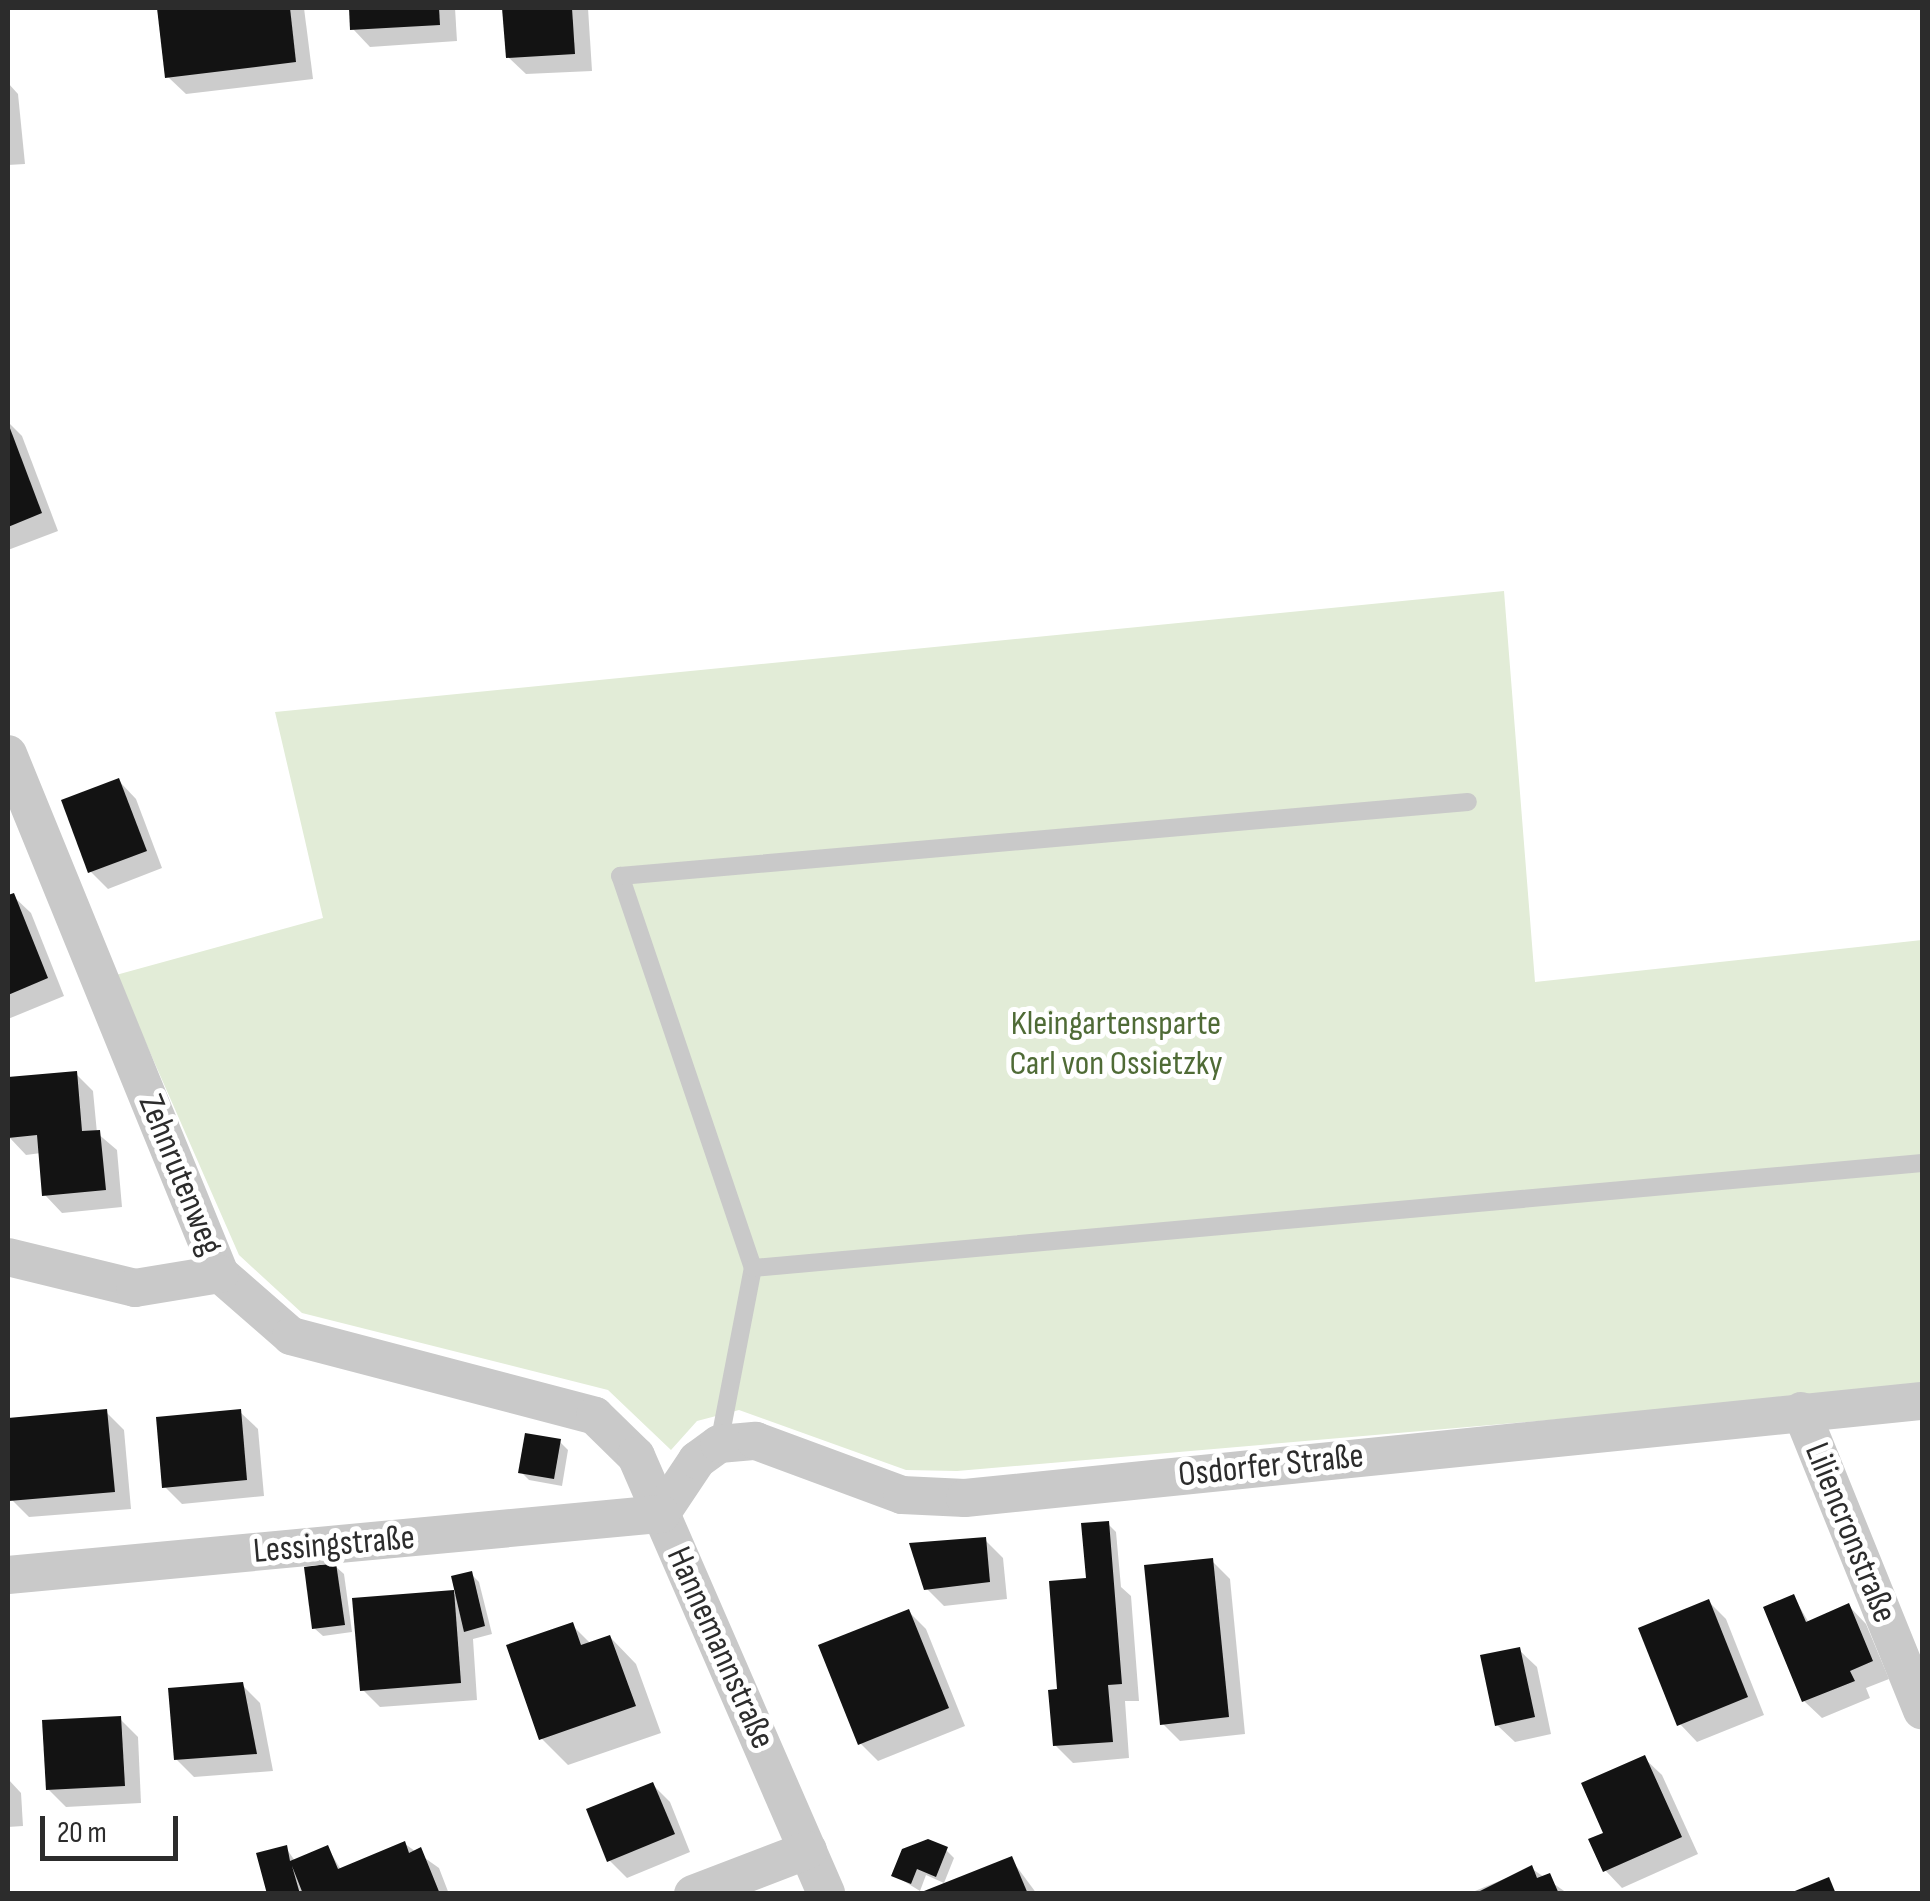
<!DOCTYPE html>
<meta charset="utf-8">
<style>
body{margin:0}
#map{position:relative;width:1930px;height:1901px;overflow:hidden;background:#fff;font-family:"Sofia Sans Condensed",sans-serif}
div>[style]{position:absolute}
.green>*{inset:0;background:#e2ecd7}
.shadow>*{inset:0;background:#0003}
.building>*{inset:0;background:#131313}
.lane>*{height:18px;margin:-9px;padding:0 9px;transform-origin:9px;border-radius:9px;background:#c9c9c9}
.street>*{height:38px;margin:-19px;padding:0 19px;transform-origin:19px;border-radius:19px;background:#c9c9c9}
span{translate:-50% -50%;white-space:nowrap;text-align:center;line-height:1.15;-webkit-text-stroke:10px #fff;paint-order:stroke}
.park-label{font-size:35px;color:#4f6b36}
.street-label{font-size:35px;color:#2c2c2c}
.frame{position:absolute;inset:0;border:10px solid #2c2c2c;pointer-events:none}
.scale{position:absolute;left:40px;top:1816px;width:138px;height:45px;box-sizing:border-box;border:5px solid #2c2c2c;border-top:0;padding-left:12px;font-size:30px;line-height:35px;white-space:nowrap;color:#2c2c2c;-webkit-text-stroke:8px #fff;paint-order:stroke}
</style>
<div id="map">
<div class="green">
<div style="clip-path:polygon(1504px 591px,1535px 982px,1922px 940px,1922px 1388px,957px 1471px,906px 1470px,739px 1410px,697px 1421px,671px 1450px,608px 1390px,302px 1313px,239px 1255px,116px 975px,323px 918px,275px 712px)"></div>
</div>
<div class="shadow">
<div style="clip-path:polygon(160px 8px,304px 8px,313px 79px,186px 94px,168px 77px)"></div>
<div style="clip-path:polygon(351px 8px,455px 8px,457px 41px,370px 47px,353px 29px)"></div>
<div style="clip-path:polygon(505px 8px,588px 8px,592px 71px,526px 74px,508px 57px)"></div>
<div style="clip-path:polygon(8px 83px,18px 94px,25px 164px,8px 165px)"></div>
<div style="clip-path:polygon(8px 422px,22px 436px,58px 531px,8px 550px)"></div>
<div style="clip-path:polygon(119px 781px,136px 799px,162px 868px,108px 889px,90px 871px)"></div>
<div style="clip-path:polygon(13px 896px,31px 913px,64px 996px,8px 1019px,8px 898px)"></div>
<div style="clip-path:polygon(76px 1074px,93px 1091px,97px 1133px,117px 1150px,122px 1207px,62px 1213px,45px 1195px,41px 1153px,26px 1155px,9px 1137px,8px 1080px)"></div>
<div style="clip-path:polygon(106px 1412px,124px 1430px,131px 1509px,29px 1517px,12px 1500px,8px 1421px)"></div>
<div style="clip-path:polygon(240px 1412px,258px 1429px,264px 1496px,182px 1504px,165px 1487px)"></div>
<div style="clip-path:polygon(560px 1442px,568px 1450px,562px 1486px,529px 1480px,521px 1472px)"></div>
<div style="clip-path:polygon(1108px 1524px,1116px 1532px,1121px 1587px,1131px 1596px,1139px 1701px,1125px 1701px,1129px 1758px,1073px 1763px,1055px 1745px,1060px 1691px)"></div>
<div style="clip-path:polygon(985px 1540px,1003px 1558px,1007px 1599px,944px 1606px,926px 1588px)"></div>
<div style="clip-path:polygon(1212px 1561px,1230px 1579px,1245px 1734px,1180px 1741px,1162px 1723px)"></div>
<div style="clip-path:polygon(335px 1566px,344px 1574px,352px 1632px,323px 1636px,314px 1628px)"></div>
<div style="clip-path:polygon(471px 1574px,479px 1582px,492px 1634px,473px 1639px,477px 1700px,380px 1707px,362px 1689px,453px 1593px,459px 1598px)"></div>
<div style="clip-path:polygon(1794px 1597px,1809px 1623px,1849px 1606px,1866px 1624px,1889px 1679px,1866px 1688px,1870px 1698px,1822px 1718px,1804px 1701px)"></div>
<div style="clip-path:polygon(1709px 1602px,1726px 1619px,1764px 1715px,1697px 1742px,1680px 1724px)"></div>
<div style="clip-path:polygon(909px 1612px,926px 1629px,965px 1726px,878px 1761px,860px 1743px)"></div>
<div style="clip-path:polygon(572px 1625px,591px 1644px,610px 1637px,636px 1664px,661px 1733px,568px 1765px,541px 1738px)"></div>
<div style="clip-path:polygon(1519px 1650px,1537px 1667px,1551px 1734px,1515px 1742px,1497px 1725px)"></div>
<div style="clip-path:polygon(242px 1685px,260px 1703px,273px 1771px,194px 1777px,176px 1759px)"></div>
<div style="clip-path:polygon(120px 1719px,138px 1737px,141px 1803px,66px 1807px,48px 1789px)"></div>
<div style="clip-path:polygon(1644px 1758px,1662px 1775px,1698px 1854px,1622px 1888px,1605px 1870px,1606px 1834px)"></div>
<div style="clip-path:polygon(8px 1779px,21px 1793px,23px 1826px,8px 1827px)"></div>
<div style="clip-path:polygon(652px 1784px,670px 1802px,690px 1852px,627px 1878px,610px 1861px)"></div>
<div style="clip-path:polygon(405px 1844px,439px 1868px,449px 1894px,269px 1894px,286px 1848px,295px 1861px,328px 1848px,341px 1870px)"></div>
<div style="clip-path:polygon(946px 1850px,954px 1858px,944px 1883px,926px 1875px,920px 1891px,894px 1875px)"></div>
<div style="clip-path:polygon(1011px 1859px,1037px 1894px,925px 1894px)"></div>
<div style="clip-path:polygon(1531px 1868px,1567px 1893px,1476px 1894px,1475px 1891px)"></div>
</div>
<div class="building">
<div style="clip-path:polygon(157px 8px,290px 8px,296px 62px,165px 78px)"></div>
<div style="clip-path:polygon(349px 8px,439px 8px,440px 25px,350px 30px)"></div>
<div style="clip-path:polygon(502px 8px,572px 8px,575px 54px,506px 58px)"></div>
<div style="clip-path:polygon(8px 423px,42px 513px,8px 527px)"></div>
<div style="clip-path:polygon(119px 778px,147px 851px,88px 873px,61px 800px)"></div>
<div style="clip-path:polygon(14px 893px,48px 978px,8px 995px,8px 895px)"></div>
<div style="clip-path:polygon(77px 1071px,82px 1131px,100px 1130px,106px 1190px,42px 1196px,37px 1135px,8px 1138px,8px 1077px)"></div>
<div style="clip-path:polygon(107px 1409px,115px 1492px,9px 1501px,8px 1418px)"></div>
<div style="clip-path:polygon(241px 1409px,247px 1480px,162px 1488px,156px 1417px)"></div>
<div style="clip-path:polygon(525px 1433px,561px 1439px,554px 1479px,518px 1473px)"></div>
<div style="clip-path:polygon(1109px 1521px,1122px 1684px,1108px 1685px,1113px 1742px,1053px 1746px,1048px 1690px,1057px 1689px,1049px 1581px,1086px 1578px,1081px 1523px)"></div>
<div style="clip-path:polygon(986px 1537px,990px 1582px,924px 1590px,909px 1543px)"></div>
<div style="clip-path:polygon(1213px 1558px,1229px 1717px,1160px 1725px,1144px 1565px)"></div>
<div style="clip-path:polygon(336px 1563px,345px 1625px,312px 1629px,304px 1567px)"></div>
<div style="clip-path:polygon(472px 1571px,485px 1626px,464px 1632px,451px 1576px)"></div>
<div style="clip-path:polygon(454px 1590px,461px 1683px,360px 1691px,352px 1598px)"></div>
<div style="clip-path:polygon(1794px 1594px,1806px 1622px,1849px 1603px,1873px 1661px,1850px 1671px,1855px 1681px,1802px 1702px,1763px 1607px)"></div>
<div style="clip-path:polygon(1709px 1599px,1748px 1697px,1677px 1726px,1638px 1628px)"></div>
<div style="clip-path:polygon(909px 1609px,949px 1708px,858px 1745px,818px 1645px)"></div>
<div style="clip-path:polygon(573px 1622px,581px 1645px,610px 1635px,636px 1706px,539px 1740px,506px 1645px)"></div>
<div style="clip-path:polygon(1520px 1647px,1535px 1717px,1495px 1726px,1480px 1655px)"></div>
<div style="clip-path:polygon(243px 1682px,257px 1754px,174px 1760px,168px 1688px)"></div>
<div style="clip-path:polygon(121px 1716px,125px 1786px,46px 1790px,42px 1720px)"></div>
<div style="clip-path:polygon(1645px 1755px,1682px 1837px,1603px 1872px,1588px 1839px,1603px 1833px,1581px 1783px)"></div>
<div style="clip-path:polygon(653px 1782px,675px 1834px,607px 1862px,586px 1809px)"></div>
<div style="clip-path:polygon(928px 1839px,948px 1847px,936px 1877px,917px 1869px,911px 1884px,891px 1876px,902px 1849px)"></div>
<div style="clip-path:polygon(405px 1841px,409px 1853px,421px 1847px,440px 1894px,303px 1894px,292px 1866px,300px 1894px,267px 1894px,256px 1853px,287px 1845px,290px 1861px,328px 1845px,338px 1869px)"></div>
<div style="clip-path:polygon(1012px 1856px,1028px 1894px,919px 1894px,919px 1893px)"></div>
<div style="clip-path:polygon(1532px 1865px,1537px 1878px,1550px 1873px,1559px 1894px,1474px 1894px)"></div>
<div style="clip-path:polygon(1829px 1877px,1836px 1894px,1790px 1894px,1790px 1893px)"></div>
</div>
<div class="lane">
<div style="left:753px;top:1268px;width:414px;rotate:-108.7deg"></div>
<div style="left:620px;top:876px;width:851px;rotate:-4.99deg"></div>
<div style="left:719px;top:1444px;width:179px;rotate:-79.1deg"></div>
<div style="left:753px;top:1268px;width:1174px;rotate:-5.13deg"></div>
</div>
<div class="street">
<div style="left:8px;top:754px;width:562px;rotate:67.82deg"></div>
<div style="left:220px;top:1274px;width:94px;rotate:41.1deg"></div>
<div style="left:291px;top:1336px;width:314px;rotate:14.7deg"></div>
<div style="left:595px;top:1416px;width:57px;rotate:44.3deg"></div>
<div style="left:636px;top:1456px;width:477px;rotate:66.5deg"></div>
<div style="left:8px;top:1257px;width:131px;rotate:13.7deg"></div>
<div style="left:135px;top:1288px;width:86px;rotate:-9.4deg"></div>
<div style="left:1801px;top:1411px;width:323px;rotate:68deg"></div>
<div style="left:661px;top:1514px;width:65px;rotate:-56.3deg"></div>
<div style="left:697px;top:1460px;width:27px;rotate:-36deg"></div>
<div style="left:719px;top:1444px;width:37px;rotate:-5deg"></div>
<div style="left:756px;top:1441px;width:156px;rotate:20.3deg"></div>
<div style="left:902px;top:1495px;width:63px;rotate:2.7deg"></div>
<div style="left:965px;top:1498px;width:962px;rotate:-5.79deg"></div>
<div style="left:8px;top:1575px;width:656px;rotate:-5.34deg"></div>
<div style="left:693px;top:1894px;width:123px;rotate:-20.9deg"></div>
</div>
<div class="park-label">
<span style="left:1116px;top:1044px">Kleingartensparte<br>Carl von Ossietzky</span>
</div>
<div class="street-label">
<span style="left:180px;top:1175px;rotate:68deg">Zehnrutenweg</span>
<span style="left:1271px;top:1466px;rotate:-6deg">Osdorfer Straße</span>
<span style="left:1850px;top:1533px;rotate:68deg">Liliencronstraße</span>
<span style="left:334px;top:1545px;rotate:-5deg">Lessingstraße</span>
<span style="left:720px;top:1648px;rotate:66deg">Hannemannstraße</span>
</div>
<div class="frame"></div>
<div class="scale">20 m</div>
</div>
